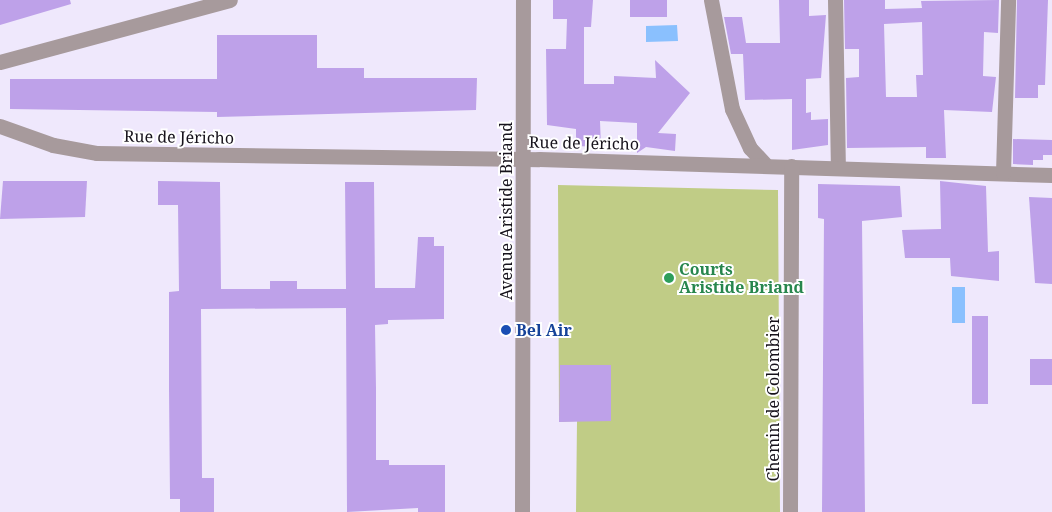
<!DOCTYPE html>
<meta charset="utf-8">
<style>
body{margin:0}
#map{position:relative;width:1052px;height:512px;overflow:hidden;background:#efe8fc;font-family:"Noto Serif",serif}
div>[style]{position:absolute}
.green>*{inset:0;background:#c0cc86}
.water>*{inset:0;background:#8ac0fe}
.building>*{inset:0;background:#bea1e9}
.minor>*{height:15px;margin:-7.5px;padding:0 7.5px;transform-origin:7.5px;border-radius:7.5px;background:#a79a9c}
.dots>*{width:14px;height:14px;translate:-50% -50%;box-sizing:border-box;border:2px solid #fff;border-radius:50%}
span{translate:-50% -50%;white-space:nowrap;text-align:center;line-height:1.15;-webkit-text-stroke:4px #fff;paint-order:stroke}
.street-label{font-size:16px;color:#16121b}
.leisure-label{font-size:16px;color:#27864d;font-weight:700}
.left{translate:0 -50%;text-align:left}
.transit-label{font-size:16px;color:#164399;font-weight:700}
</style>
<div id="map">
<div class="green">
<div style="clip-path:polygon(558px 185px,778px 190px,780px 512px,576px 512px,577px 421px,559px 422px)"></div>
</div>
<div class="water">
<div style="clip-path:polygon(677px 25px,678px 41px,646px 42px,646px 26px)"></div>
<div style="clip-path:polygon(952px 287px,965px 287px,965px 323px,952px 323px)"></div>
</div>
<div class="building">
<div style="clip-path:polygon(0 0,70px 0,71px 4px,0 25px)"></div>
<div style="clip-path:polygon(553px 0,593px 0,591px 27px,584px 27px,584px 84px,614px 84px,614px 76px,656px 78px,655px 60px,690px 93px,658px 133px,676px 134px,675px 151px,646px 147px,637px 153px,637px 123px,600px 121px,601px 147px,576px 146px,576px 129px,547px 125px,546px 49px,566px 49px,567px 19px,553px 19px)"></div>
<div style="clip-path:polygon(630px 0,667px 0,667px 17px,630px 17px)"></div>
<div style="clip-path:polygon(779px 0,809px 0,809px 16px,826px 15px,821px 78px,806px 79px,806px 113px,811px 112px,811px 120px,828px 119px,828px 145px,792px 150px,792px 99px,745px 100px,743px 54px,731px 54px,724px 17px,742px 17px,746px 43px,780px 43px)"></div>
<div style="clip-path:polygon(evenodd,844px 0,885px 0,885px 9px,922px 8px,921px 1px,999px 0,998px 33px,984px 32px,983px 76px,996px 77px,992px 112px,944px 110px,946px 158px,926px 158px,926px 147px,847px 148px,846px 78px,859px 77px,859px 49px,845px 49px,844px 0,922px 22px,923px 75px,916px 75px,917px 97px,886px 97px,884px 24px,922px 22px)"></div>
<div style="clip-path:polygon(1017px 0,1048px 0,1045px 85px,1038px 85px,1038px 98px,1015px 98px)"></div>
<div style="clip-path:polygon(217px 35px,317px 35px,317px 68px,364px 68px,364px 78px,477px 78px,476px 110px,217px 117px,217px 112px,10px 109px,10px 79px,217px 79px)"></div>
<div style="clip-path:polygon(1013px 139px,1052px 140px,1052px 155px,1043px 155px,1043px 160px,1033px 160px,1033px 165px,1013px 164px)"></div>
<div style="clip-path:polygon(3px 181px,87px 181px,85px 217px,0 219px)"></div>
<div style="clip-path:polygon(158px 181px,220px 182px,221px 289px,270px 289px,270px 281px,297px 281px,297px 289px,346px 289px,345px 182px,374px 182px,375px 288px,415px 288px,418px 237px,434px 237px,434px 246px,444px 246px,444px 319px,388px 320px,388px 324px,375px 325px,376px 389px,376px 460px,389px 460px,389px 465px,445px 465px,445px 512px,418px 512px,418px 508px,347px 512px,346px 308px,201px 309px,202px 478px,214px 478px,214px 512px,180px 512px,180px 499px,170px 499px,169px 389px,169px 292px,179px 291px,178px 205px,158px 205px)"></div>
<div style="clip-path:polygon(940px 181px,986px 186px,988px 252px,999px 251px,999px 281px,951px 276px,950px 258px,905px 258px,902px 230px,941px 229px)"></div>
<div style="clip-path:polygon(818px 184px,900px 186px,902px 217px,862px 221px,865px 512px,822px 512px,824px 219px,818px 218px)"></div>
<div style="clip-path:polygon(1029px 197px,1052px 198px,1052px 284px,1035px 283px)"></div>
<div style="clip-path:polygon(972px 316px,988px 316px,988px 404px,972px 404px)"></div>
<div style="clip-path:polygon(1030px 359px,1052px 359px,1052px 385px,1030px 385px)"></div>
<div style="clip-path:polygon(560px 365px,611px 365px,611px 421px,559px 422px)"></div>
</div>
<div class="minor">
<div style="left:711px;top:0;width:111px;rotate:79.1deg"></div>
<div style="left:732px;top:109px;width:43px;rotate:65.2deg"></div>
<div style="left:750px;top:148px;width:22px;rotate:47deg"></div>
<div style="left:835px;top:0;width:167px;rotate:89deg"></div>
<div style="left:0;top:62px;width:238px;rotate:-15.1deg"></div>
<div style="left:0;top:126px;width:56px;rotate:19.7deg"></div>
<div style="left:53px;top:145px;width:45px;rotate:10.3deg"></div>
<div style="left:97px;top:153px;width:442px;rotate:0.8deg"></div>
<div style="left:539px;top:159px;width:513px;rotate:1.79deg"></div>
<div style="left:1003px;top:173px;width:173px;rotate:-88.3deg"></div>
<div style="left:522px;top:512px;width:512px;rotate:-89.89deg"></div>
<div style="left:790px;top:512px;width:346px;rotate:-89.8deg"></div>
</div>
<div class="dots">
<div style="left:669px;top:278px;background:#2e9e5b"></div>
<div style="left:506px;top:330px;background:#1a4fb4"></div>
</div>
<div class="street-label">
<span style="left:179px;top:137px;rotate:1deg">Rue de Jéricho</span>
<span style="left:584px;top:143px;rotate:1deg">Rue de Jéricho</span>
<span style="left:506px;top:211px;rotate:-90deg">Avenue Aristide Briand</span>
<span style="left:773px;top:399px;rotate:-90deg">Chemin de Colombier</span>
</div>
<div class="leisure-label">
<span class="left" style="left:679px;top:278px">Courts<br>Aristide Briand</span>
</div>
<div class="transit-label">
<span class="left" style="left:516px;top:330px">Bel Air</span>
</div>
</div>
